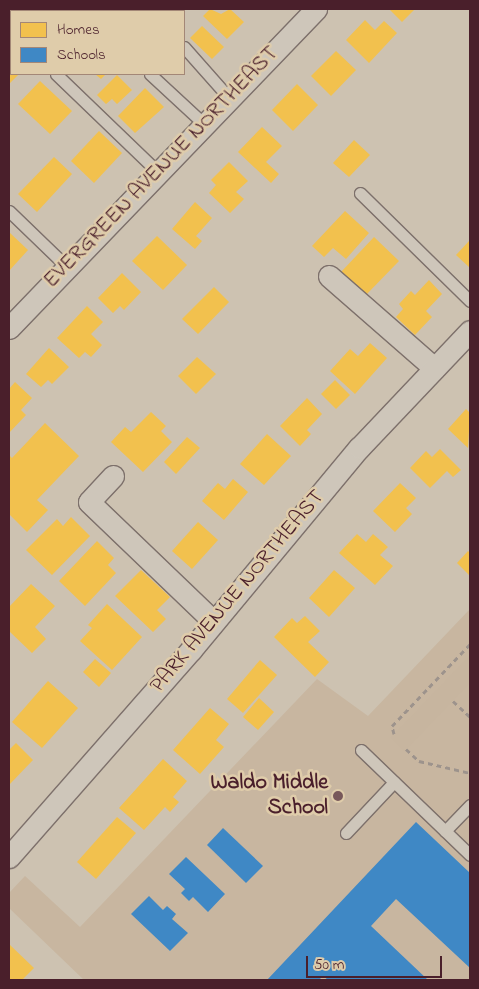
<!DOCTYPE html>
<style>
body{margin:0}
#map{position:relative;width:479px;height:989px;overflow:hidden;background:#cdc2b1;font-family:"Indie Flower",sans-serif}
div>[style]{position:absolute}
.built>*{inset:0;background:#c8b6a0}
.green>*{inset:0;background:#c7b59f}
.homes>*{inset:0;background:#f2c14e}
.schools>*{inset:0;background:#3f88c5}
.path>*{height:3px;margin-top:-1.5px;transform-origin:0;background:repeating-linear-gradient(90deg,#9d938c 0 5px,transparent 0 9px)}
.roads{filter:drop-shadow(1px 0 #7d706b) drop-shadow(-1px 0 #7d706b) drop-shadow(0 1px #7d706b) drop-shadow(0 -1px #7d706b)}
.service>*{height:11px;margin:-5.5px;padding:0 5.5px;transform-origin:5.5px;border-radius:5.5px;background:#cec6ba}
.minor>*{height:21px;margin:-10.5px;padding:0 10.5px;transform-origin:10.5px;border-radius:10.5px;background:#cec6ba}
.dots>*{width:14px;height:14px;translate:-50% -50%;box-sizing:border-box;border:2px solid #dfccaa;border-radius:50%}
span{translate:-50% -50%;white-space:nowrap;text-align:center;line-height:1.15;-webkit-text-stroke:5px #dfccaa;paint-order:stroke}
.street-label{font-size:22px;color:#4a1f2b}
.poi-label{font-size:22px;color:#4a1f2b;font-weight:700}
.right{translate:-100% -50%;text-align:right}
.frame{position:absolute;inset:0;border:10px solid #4a1f2b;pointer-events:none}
.legend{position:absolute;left:10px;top:10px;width:175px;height:65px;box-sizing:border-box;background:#dfccaa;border:1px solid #a38777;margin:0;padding:6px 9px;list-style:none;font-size:15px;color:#4a1f2b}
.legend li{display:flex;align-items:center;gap:10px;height:25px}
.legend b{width:25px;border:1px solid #a38777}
.scale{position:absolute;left:306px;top:956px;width:136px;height:22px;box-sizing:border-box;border:2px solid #4a1f2b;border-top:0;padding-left:6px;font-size:15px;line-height:18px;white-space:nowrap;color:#4a1f2b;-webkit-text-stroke:4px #dfccaa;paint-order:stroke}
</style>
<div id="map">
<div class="built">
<div style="clip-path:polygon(470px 609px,470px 980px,84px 980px,9px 908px,9px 893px,25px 876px,80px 927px,317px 679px,368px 716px)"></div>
</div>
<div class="green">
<div style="clip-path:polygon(470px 655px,470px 683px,404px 752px,390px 738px)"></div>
</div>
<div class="homes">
<div style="clip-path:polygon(32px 9px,63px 9px,65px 11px,35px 11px)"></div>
<div style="clip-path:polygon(210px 9px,221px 14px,230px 9px,244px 22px,227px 39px,203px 16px)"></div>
<div style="clip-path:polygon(389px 9px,415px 9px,402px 22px)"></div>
<div style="clip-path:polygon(365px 20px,375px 30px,384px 21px,397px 33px,369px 63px,346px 40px)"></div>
<div style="clip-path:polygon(202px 26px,224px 47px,212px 59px,190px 38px)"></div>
<div style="clip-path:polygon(9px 43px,11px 74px,19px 74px,9px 84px)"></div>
<div style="clip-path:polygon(336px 51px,356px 70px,331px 96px,311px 76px)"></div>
<div style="clip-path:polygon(95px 74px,106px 74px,101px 79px)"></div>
<div style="clip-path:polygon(117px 75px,132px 90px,117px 104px,112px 99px,106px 104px,97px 95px)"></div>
<div style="clip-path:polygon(40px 81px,72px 111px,50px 134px,18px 104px)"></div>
<div style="clip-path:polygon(297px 84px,318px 105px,293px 131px,272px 110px)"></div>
<div style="clip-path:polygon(145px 88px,164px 107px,135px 133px,118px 116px)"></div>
<div style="clip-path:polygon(262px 127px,282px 146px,266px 162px,279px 174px,271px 183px,238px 152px)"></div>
<div style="clip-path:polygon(99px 131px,122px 153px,94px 183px,71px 161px)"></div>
<div style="clip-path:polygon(354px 140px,370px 155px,349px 177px,333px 163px)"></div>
<div style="clip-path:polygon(54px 157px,72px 174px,37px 212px,18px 194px)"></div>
<div style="clip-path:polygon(229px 162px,248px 181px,236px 192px,244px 199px,230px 213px,209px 193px,216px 185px,211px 180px)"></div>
<div style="clip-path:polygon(195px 202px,212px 218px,196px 236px,202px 241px,195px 249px,172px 229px)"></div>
<div style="clip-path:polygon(345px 211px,369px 233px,346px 259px,333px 248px,324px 257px,312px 246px)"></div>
<div style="clip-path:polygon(9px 232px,28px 250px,9px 271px)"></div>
<div style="clip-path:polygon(157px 236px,187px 265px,163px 290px,132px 261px)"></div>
<div style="clip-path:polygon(374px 237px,399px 261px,365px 296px,341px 272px)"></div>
<div style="clip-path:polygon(470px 240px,470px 268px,456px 255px)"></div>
<div style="clip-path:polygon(122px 273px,141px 292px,124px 310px,120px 306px,113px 313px,98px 298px)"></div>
<div style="clip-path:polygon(429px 280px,442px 294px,426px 311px,432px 317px,415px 335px,396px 317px,403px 309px,399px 304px,411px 291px,415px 295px)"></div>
<div style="clip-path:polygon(214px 287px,229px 302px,198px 334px,182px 319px)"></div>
<div style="clip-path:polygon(87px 306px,103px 322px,91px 334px,102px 345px,91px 357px,85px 352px,79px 358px,57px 338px)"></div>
<div style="clip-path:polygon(370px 343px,387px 358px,355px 394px,330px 371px,350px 349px,358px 356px)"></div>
<div style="clip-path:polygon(49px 348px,69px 367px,52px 384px,48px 380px,41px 387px,26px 374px)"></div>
<div style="clip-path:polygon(197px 357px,216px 374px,196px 394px,178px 376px)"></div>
<div style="clip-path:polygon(335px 380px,350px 395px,336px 409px,321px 394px)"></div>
<div style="clip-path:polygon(15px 382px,32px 398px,21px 410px,26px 415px,9px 433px,9px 389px)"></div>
<div style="clip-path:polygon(307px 398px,322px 414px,307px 430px,311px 434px,300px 446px,280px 426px)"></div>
<div style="clip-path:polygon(466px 409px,470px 413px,468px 448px,448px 429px)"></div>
<div style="clip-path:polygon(151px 412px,166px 426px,161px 431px,172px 442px,143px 472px,111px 442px,125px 427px,131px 432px)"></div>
<div style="clip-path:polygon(45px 423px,79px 456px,37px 500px,48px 510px,27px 532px,9px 514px,9px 455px,12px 458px)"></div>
<div style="clip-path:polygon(267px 434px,291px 456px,264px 485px,240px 464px)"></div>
<div style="clip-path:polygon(187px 437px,200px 448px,176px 474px,164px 462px)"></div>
<div style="clip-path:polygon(440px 449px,461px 470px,453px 477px,447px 471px,430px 488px,410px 468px,426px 451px,432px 457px)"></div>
<div style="clip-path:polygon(233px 479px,248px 492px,224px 520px,202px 501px,218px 483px,225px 489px)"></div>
<div style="clip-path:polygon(400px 483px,416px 498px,406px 508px,412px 514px,395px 532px,373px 511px)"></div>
<div style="clip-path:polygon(71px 517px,90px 536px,52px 575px,26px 550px,57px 519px,63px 526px)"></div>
<div style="clip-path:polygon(198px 522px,218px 540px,192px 569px,172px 551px)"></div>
<div style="clip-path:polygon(357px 534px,366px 542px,373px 534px,388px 547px,380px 555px,393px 566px,375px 585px,339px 553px)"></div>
<div style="clip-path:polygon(97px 541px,114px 558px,108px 565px,116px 573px,85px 606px,59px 581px)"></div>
<div style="clip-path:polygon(468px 551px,470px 553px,470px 576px,457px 563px)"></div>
<div style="clip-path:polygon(141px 570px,170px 597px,157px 610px,166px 619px,153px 632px,115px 596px)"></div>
<div style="clip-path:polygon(334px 570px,355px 588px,329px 617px,309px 598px)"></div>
<div style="clip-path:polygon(31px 584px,55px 606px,35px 627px,46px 639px,32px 653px,9px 631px,9px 607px)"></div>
<div style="clip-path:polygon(107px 604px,142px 637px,112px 670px,80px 641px,92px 628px,88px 625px)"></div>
<div style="clip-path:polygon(305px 616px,320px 631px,308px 642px,329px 662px,315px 677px,274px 637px,292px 618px,297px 623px)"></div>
<div style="clip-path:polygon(95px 659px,111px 673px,99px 687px,83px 672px)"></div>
<div style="clip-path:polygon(260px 660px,277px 675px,243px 713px,227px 699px)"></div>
<div style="clip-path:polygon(48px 681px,78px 708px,42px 748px,12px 722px)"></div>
<div style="clip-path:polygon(259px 698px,274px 712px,258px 730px,243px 717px)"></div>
<div style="clip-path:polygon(210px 708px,229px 724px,216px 740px,224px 747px,200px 774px,173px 750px)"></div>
<div style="clip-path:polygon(16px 743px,33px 760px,9px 785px,9px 750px)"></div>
<div style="clip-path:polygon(163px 759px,187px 781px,173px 797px,179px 802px,170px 812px,165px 807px,144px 830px,119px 808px)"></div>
<div style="clip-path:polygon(117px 817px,136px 833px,96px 879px,77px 862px)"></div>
<div style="clip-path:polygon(9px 944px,34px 968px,22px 980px,9px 980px)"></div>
</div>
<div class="schools">
<div style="clip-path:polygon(416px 822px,470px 873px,470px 968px,396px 899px,371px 926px,428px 980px,328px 980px,323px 976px,319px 980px,267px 980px)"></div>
<div style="clip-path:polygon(223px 828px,263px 866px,246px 883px,207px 845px)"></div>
<div style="clip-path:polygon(186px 857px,225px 894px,208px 912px,193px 897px,189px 901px,181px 893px,185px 889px,169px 874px)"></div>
<div style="clip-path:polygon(149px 896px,163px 910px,167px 906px,176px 914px,172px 919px,188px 933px,170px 951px,131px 914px)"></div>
</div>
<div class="path">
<div style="left:453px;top:701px;width:23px;rotate:43deg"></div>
<div style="left:394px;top:734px;width:8px;rotate:-104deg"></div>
<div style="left:392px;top:726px;width:113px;rotate:-46.4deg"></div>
<div style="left:406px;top:749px;width:18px;rotate:43deg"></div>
<div style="left:419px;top:761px;width:52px;rotate:13.2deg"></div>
</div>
<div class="roads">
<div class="service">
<div style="left:184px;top:47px;width:69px;rotate:48.5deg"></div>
<div style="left:56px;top:74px;width:141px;rotate:43.9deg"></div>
<div style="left:150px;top:74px;width:74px;rotate:42.8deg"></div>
<div style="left:360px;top:193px;width:154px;rotate:44.5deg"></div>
<div style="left:9px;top:211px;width:81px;rotate:44deg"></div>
<div style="left:361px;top:750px;width:151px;rotate:43.9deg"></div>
<div style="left:445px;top:831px;width:36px;rotate:-46deg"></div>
<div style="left:346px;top:833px;width:70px;rotate:-46.7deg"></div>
</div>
<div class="minor">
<div style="left:329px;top:276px;width:140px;rotate:41.2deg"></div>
<div style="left:9px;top:328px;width:443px;rotate:-46.1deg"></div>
<div style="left:113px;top:476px;width:35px;rotate:133deg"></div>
<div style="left:89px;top:502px;width:173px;rotate:43.8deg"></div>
<div style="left:9px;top:857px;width:276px;rotate:-48.7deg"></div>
<div style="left:191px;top:650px;width:263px;rotate:-50.3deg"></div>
<div style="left:359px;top:448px;width:161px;rotate:-46.5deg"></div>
</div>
</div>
<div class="dots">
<div style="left:338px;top:796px;background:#78585a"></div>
</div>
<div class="street-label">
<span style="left:162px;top:168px;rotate:-46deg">EVERGREEN AVENUE NORTHEAST</span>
<span style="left:238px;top:592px;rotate:-50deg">PARK AVENUE NORTHEAST</span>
</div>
<div class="poi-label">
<span class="right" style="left:328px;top:796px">Waldo Middle<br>School</span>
</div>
<div class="frame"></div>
<ul class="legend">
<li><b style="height:14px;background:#f2c14e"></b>Homes</li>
<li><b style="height:14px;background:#3f88c5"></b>Schools</li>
</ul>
<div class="scale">50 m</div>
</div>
